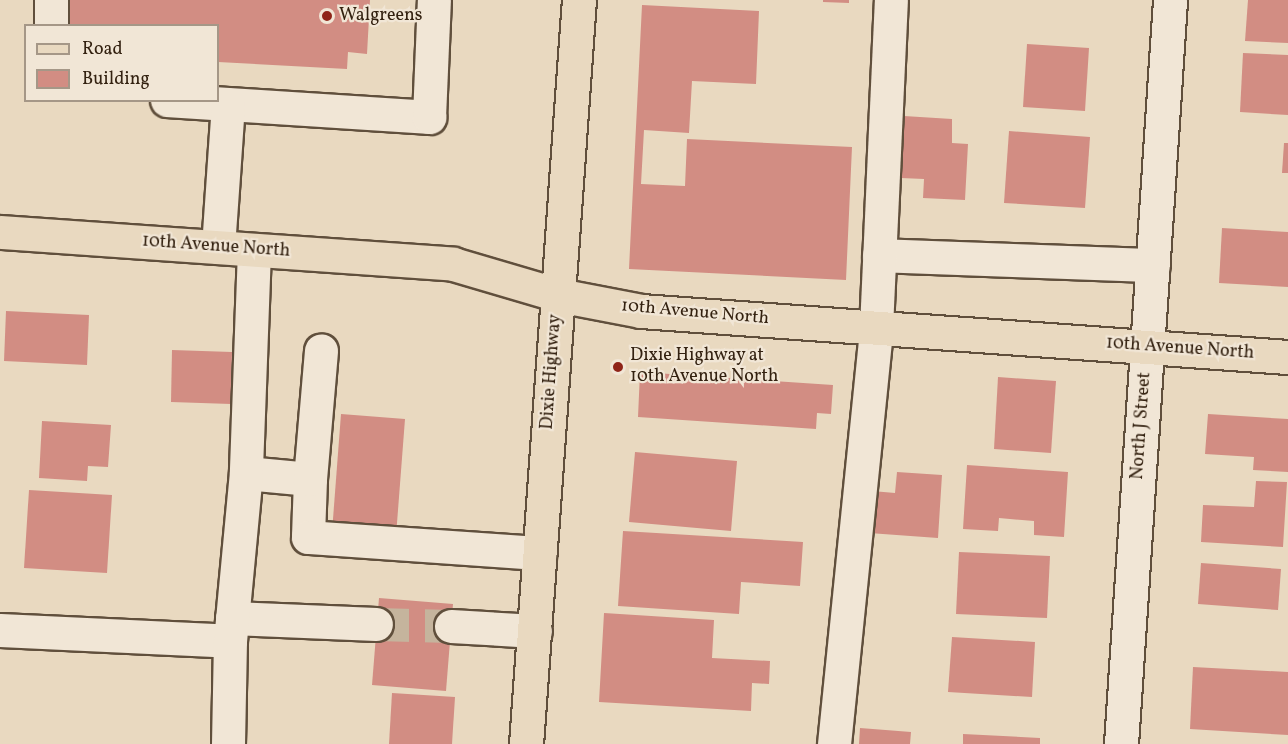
<!DOCTYPE html>
<style>
body{margin:0}
#map{position:relative;width:1288px;height:744px;overflow:hidden;background:#e9d9c0;font-family:Vollkorn,serif}
div>[style]{position:absolute}
.building>*{inset:0;background:#d28d83}
.minor-tunnel>*{height:33px;margin-top:-16.5px;transform-origin:0;background:repeating-linear-gradient(90deg,#c5b49d 0 33px,transparent 0 49px)}
.roads{filter:drop-shadow(2px 0 #604f3c) drop-shadow(-2px 0 #604f3c) drop-shadow(0 2px #604f3c) drop-shadow(0 -2px #604f3c)}
.minor>*{height:33px;margin:-16.5px;padding:0 16.5px;transform-origin:16.5px;border-radius:16.5px;background:#f1e6d6}
.major>*{height:33px;margin:-16.5px;padding:0 16.5px;transform-origin:16.5px;border-radius:16.5px;background:#e9d9c0}
.dots>*{width:16px;height:16px;translate:-50% -50%;box-sizing:border-box;border:3px solid #f1e6d6;border-radius:50%}
span{translate:-50% -50%;white-space:nowrap;text-align:center;line-height:1.15;-webkit-text-stroke:4.5px #f1e6d6;paint-order:stroke}
.poi-label{font-size:18px;color:#332110}
.left{translate:0 -50%;text-align:left}
.street-label{font-size:18px;color:#332110}
.legend{position:absolute;left:24px;top:24px;width:195px;height:78px;box-sizing:border-box;background:#f1e6d6;border:2px solid #a59787;margin:0;padding:8px 10px;list-style:none;font-size:18px;color:#332110}
.legend li{display:flex;align-items:center;gap:12px;height:30px}
.legend b{width:30px;border:2px solid #a59787}
</style>
<div id="map">
<div class="building">
<div style="clip-path:polygon(59px 0,370px 0,367px 54px,348px 52px,347px 69px,218px 62px,218px 26px,58px 26px)"></div>
<div style="clip-path:polygon(823px 0,849px 0,849px 3px,823px 2px)"></div>
<div style="clip-path:polygon(1248px 0,1288px 0,1288px 43px,1245px 41px)"></div>
<div style="clip-path:polygon(642px 5px,759px 11px,756px 84px,692px 81px,689px 133px,644px 130px,641px 184px,685px 186px,687px 139px,852px 147px,846px 280px,629px 269px)"></div>
<div style="clip-path:polygon(1027px 44px,1089px 48px,1085px 111px,1023px 107px)"></div>
<div style="clip-path:polygon(1243px 53px,1288px 55px,1288px 115px,1240px 112px)"></div>
<div style="clip-path:polygon(904px 116px,952px 119px,952px 143px,968px 144px,965px 200px,923px 198px,924px 179px,901px 178px)"></div>
<div style="clip-path:polygon(1009px 131px,1090px 137px,1085px 208px,1004px 203px)"></div>
<div style="clip-path:polygon(1284px 143px,1288px 143px,1288px 173px,1282px 173px)"></div>
<div style="clip-path:polygon(1222px 228px,1288px 232px,1288px 287px,1219px 283px)"></div>
<div style="clip-path:polygon(6px 311px,89px 315px,87px 365px,4px 361px)"></div>
<div style="clip-path:polygon(172px 350px,232px 352px,231px 404px,171px 402px)"></div>
<div style="clip-path:polygon(640px 372px,833px 385px,831px 414px,817px 413px,816px 429px,638px 417px)"></div>
<div style="clip-path:polygon(998px 377px,1056px 381px,1051px 453px,994px 449px)"></div>
<div style="clip-path:polygon(341px 414px,405px 419px,396px 536px,332px 532px)"></div>
<div style="clip-path:polygon(1208px 414px,1288px 419px,1288px 472px,1253px 470px,1254px 457px,1205px 454px)"></div>
<div style="clip-path:polygon(42px 421px,111px 425px,108px 467px,88px 466px,87px 481px,39px 478px)"></div>
<div style="clip-path:polygon(635px 452px,737px 461px,731px 531px,629px 522px)"></div>
<div style="clip-path:polygon(967px 465px,1068px 472px,1064px 537px,1034px 535px,1034px 521px,999px 518px,998px 531px,963px 529px)"></div>
<div style="clip-path:polygon(897px 472px,942px 475px,938px 538px,869px 533px,872px 491px,895px 493px)"></div>
<div style="clip-path:polygon(1256px 481px,1287px 482px,1283px 547px,1201px 542px,1203px 505px,1254px 507px)"></div>
<div style="clip-path:polygon(29px 490px,112px 495px,107px 573px,24px 568px)"></div>
<div style="clip-path:polygon(623px 531px,803px 542px,800px 586px,741px 582px,739px 614px,618px 606px)"></div>
<div style="clip-path:polygon(959px 552px,1050px 556px,1047px 618px,956px 614px)"></div>
<div style="clip-path:polygon(1201px 563px,1281px 569px,1278px 610px,1198px 604px)"></div>
<div style="clip-path:polygon(379px 598px,453px 604px,446px 691px,372px 685px)"></div>
<div style="clip-path:polygon(604px 613px,714px 620px,712px 658px,770px 661px,769px 684px,752px 683px,751px 711px,599px 702px)"></div>
<div style="clip-path:polygon(952px 637px,1035px 642px,1032px 697px,948px 692px)"></div>
<div style="clip-path:polygon(1193px 667px,1288px 672px,1288px 735px,1190px 729px)"></div>
<div style="clip-path:polygon(392px 693px,455px 697px,452px 744px,389px 744px)"></div>
<div style="clip-path:polygon(860px 728px,911px 732px,910px 744px,859px 744px)"></div>
<div style="clip-path:polygon(963px 734px,1040px 738px,1040px 744px,963px 744px)"></div>
</div>
<div class="minor-tunnel">
<div style="left:376px;top:624px;width:75px;rotate:1.5deg"></div>
</div>
<div class="roads">
<div class="minor">
<div style="left:51px;top:26px;width:26px;rotate:-90deg"></div>
<div style="left:167px;top:100px;width:263px;rotate:3.7deg"></div>
<div style="left:429px;top:117px;width:117px;rotate:-87.6deg"></div>
<div style="left:218px;top:247px;width:143px;rotate:-86deg"></div>
<div style="left:254px;top:250px;width:223px;rotate:92.1deg"></div>
<div style="left:246px;top:473px;width:64px;rotate:5.4deg"></div>
<div style="left:310px;top:479px;width:58px;rotate:92deg"></div>
<div style="left:308px;top:537px;width:232px;rotate:4deg"></div>
<div style="left:879px;top:255px;width:274px;rotate:2.1deg"></div>
<div style="left:310px;top:479px;width:129px;rotate:-85.1deg"></div>
<div style="left:232px;top:618px;width:144px;rotate:2.4deg"></div>
<div style="left:451px;top:626px;width:84px;rotate:3.4deg"></div>
<div style="left:0;top:630px;width:230px;rotate:2.7deg"></div>
<div style="left:230px;top:641px;width:169px;rotate:-84.6deg"></div>
<div style="left:228px;top:744px;width:103px;rotate:-88.9deg"></div>
<div style="left:834px;top:744px;width:418px;rotate:-84.2deg"></div>
<div style="left:876px;top:328px;width:328px;rotate:-87.4deg"></div>
<div style="left:1121px;top:744px;width:746px;rotate:-86.23deg"></div>
</div>
<div class="major">
<div style="left:0;top:232px;width:454px;rotate:4deg"></div>
<div style="left:453px;top:264px;width:109px;rotate:16.4deg"></div>
<div style="left:558px;top:295px;width:85px;rotate:10.9deg"></div>
<div style="left:641px;top:311px;width:649px;rotate:4.07deg"></div>
<div style="left:526px;top:744px;width:746px;rotate:-85.93deg"></div>
</div>
</div>
<div class="dots">
<div style="left:327px;top:16px;background:#8f2418"></div>
<div style="left:618px;top:367px;background:#8f2418"></div>
</div>
<div class="poi-label">
<span class="left" style="left:339px;top:16px">Walgreens</span>
<span class="left" style="left:630px;top:367px">Dixie Highway at<br>10th Avenue North</span>
</div>
<div class="street-label">
<span style="left:216px;top:247px;rotate:4deg">10th Avenue North</span>
<span style="left:695px;top:313px;rotate:5deg">10th Avenue North</span>
<span style="left:1180px;top:349px;rotate:4deg">10th Avenue North</span>
<span style="left:552px;top:372px;rotate:-86deg">Dixie Highway</span>
<span style="left:1142px;top:426px;rotate:-86deg">North J Street</span>
</div>
<ul class="legend">
<li><b style="height:8px;background:#e9d9c0"></b>Road</li>
<li><b style="height:16px;background:#d28d83"></b>Building</li>
</ul>
</div>
